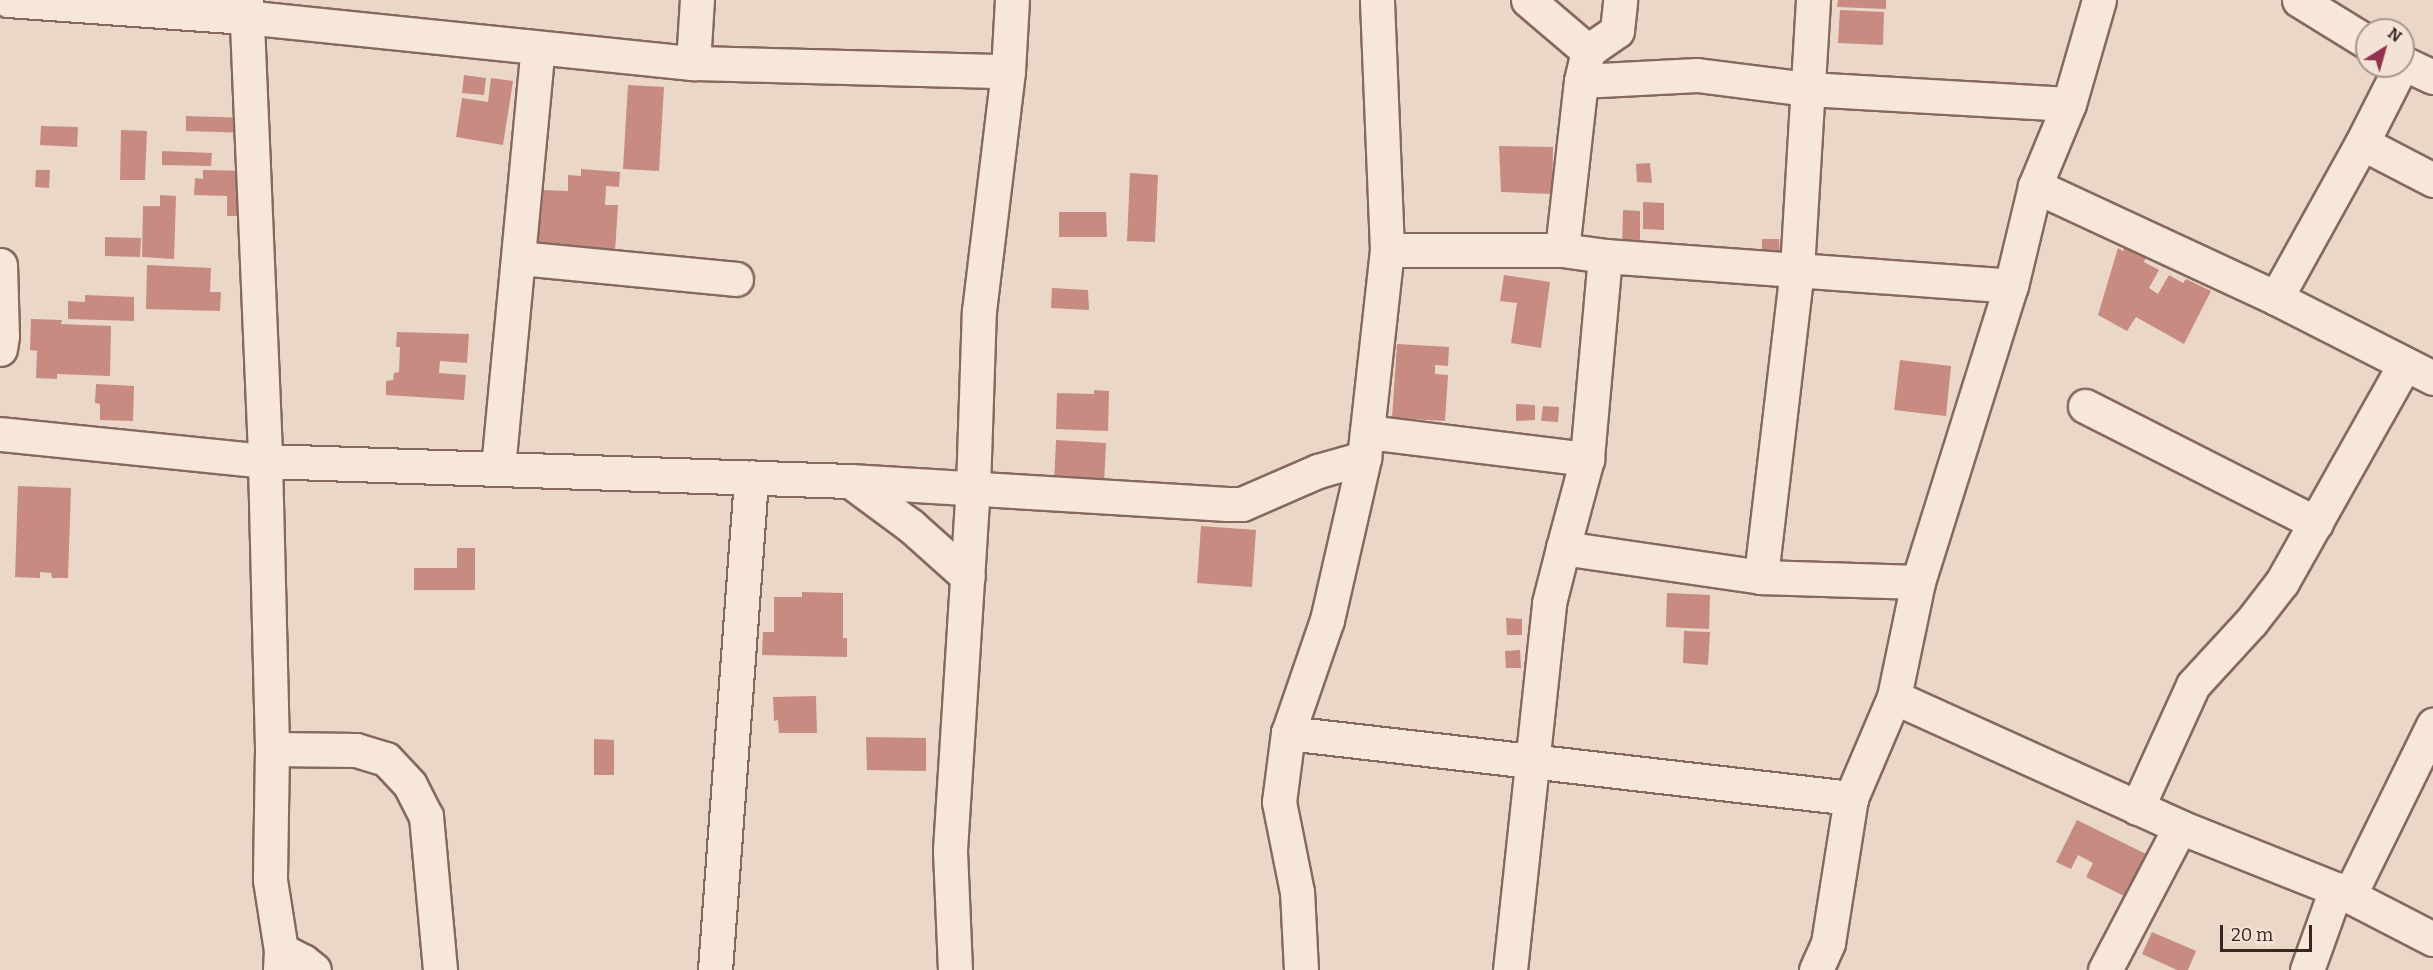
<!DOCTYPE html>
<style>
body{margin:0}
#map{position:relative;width:2433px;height:970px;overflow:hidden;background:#ebd7c8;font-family:Bitter,serif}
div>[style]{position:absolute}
.building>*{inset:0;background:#c78b81}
.roads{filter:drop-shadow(2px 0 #86695e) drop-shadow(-2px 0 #86695e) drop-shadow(0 2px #86695e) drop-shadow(0 -2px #86695e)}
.minor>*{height:33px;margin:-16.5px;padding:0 16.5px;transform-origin:16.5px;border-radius:16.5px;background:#f7e7db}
span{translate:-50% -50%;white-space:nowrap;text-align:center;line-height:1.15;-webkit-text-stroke:4.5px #f3e3d7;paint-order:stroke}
.north{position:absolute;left:2355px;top:18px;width:60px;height:60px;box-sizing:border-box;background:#f3e3d7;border:2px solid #a8978e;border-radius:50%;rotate:37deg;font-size:16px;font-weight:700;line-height:24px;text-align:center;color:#382621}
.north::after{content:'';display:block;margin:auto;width:21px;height:27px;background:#91334d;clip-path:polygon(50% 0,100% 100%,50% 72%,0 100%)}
.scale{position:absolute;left:2220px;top:925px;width:92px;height:27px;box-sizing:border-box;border:3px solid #382621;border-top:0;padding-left:8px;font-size:18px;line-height:21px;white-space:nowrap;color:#382621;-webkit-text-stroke:4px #f3e3d7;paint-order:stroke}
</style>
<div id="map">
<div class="building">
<div style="clip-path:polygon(1838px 0,1886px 0,1886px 9px,1837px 7px)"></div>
<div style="clip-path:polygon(1840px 10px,1884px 12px,1883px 45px,1838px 43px)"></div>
<div style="clip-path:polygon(464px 75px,486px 78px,484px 95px,462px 93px)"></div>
<div style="clip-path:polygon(491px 78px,513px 81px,503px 145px,456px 137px,462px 98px,488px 102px)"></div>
<div style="clip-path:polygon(628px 85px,664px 87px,659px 171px,623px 169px)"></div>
<div style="clip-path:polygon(186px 116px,250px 118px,250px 133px,186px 131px)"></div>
<div style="clip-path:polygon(41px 126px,78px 127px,77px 147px,40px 145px)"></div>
<div style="clip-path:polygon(121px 130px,147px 131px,145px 180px,120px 180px)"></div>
<div style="clip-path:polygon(1499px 146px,1553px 147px,1552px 194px,1501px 192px)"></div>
<div style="clip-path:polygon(162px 151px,212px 153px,211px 166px,162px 165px)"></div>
<div style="clip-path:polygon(1650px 163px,1652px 183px,1637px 182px,1636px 164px)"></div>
<div style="clip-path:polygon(581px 169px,620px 172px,619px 187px,606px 186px,605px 205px,618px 205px,615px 252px,534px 247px,536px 217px,541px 218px,543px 190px,568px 191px,568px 175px,581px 176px)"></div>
<div style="clip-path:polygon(36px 170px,50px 170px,49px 188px,35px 187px)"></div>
<div style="clip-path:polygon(203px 170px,248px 171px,247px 216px,227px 216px,227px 196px,194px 195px,195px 178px,203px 179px)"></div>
<div style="clip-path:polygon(1130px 173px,1158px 175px,1155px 242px,1127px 241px)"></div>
<div style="clip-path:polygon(160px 195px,176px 196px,174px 259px,142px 257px,143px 206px,160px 206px)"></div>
<div style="clip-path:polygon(1643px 202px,1664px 203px,1664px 230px,1643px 229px)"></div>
<div style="clip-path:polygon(1623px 210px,1640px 211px,1640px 246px,1622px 246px)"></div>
<div style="clip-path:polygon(1059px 212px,1106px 212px,1107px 237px,1059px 237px)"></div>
<div style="clip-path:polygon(105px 237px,141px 238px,140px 257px,105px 256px)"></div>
<div style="clip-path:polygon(1762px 239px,1779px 239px,1780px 254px,1762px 255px)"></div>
<div style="clip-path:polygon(2125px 247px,2146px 257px,2144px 262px,2159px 270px,2149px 288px,2158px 294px,2169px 275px,2183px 283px,2186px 279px,2211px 291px,2184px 344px,2136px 317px,2127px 331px,2098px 315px,2118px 248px,2123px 251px)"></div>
<div style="clip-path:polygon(147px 265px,211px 268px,210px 292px,221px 292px,220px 311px,146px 309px)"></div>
<div style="clip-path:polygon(1504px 275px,1550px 282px,1541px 348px,1511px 343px,1517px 303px,1500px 301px)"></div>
<div style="clip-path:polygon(1052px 288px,1088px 290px,1089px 310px,1051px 308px)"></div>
<div style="clip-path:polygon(85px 295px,134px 297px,134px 321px,68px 319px,68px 301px,85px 302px)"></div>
<div style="clip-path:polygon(31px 319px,62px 320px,61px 324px,111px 326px,110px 376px,57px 374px,57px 379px,36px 378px,37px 351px,30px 350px)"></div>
<div style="clip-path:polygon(397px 332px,469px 334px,467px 363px,440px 361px,439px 373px,466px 375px,464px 400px,386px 395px,386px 381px,393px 380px,394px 373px,399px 372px,400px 347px,396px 347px)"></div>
<div style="clip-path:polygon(1397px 344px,1449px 347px,1448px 366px,1435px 365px,1435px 374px,1448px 375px,1445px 421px,1392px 418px)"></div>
<div style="clip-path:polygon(1900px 360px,1951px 366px,1946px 416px,1894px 410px)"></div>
<div style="clip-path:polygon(96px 384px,134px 386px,133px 421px,100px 420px,100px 404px,95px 403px)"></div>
<div style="clip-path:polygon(1094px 390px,1109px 391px,1108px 431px,1056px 429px,1057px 393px,1094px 394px)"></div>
<div style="clip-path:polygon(1516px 404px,1535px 405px,1535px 420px,1516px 421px)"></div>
<div style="clip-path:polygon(1543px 406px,1559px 407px,1558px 422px,1541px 421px)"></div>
<div style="clip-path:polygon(1056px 440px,1106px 443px,1104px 485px,1054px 483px)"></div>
<div style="clip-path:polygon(18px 486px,71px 488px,68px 578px,52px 578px,51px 573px,40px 572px,40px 578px,15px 577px)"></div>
<div style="clip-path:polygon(1201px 526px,1256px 530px,1252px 587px,1197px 583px)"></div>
<div style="clip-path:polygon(457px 548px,475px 548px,475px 590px,414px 590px,414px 568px,457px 568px)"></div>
<div style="clip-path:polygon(802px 592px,843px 593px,843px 638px,847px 638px,847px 657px,762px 655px,763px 632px,774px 632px,774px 597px,802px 597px)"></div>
<div style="clip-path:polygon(1667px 593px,1710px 595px,1709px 629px,1666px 627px)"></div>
<div style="clip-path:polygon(1506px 618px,1522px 619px,1522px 635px,1507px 635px)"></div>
<div style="clip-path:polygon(1684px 631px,1710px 632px,1708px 665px,1683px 663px)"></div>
<div style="clip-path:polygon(1520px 650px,1521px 668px,1506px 668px,1505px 651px)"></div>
<div style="clip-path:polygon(816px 696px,817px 733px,779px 733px,778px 720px,774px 721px,773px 697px)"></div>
<div style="clip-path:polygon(866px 737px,926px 738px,926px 771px,867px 770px)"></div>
<div style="clip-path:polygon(594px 739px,614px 740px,614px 775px,594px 775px)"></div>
<div style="clip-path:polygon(2077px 820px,2146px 854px,2124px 896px,2086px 877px,2093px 863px,2078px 855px,2071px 869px,2056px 862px)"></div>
<div style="clip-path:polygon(2152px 932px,2196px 951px,2188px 970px,2177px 970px,2142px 954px)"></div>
</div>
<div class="roads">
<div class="minor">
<div style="left:8px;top:0;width:238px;rotate:4.1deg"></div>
<div style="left:245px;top:17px;width:450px;rotate:5.9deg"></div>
<div style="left:693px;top:63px;width:315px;rotate:1.5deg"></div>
<div style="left:246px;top:0;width:461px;rotate:87.6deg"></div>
<div style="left:265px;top:461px;width:288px;rotate:88.6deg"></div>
<div style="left:272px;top:749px;width:131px;rotate:90.9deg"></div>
<div style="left:270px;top:880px;width:71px;rotate:81.1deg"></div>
<div style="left:281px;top:950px;width:20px;rotate:93deg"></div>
<div style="left:1528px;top:0;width:79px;rotate:40.4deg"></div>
<div style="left:1813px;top:0;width:269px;rotate:93.4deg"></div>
<div style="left:1797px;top:269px;width:310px;rotate:96.7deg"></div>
<div style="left:1761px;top:577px;width:157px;rotate:1.8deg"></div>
<div style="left:2299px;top:0;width:80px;rotate:31.7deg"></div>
<div style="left:693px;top:63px;width:63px;rotate:-86.4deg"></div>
<div style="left:2403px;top:63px;width:33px;rotate:25deg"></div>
<div style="left:1581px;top:81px;width:116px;rotate:-3deg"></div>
<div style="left:1697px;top:75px;width:112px;rotate:7.2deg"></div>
<div style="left:1808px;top:89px;width:261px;rotate:3.3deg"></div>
<div style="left:2362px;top:143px;width:80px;rotate:27.5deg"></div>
<div style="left:2035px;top:186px;width:266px;rotate:24.9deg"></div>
<div style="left:2276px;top:298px;width:176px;rotate:27deg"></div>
<div style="left:1387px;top:250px;width:175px"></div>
<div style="left:1562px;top:250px;width:43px;rotate:7.9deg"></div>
<div style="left:1605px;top:256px;width:407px;rotate:4.2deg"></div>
<div style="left:1562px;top:250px;width:170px;rotate:-83.6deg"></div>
<div style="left:1581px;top:81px;width:31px;rotate:-77deg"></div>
<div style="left:1588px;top:51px;width:35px;rotate:-35deg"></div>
<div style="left:1617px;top:31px;width:31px;rotate:-84deg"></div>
<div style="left:1605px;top:256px;width:204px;rotate:95.1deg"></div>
<div style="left:1587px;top:459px;width:92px;rotate:105.1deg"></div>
<div style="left:1563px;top:548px;width:200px;rotate:8.3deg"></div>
<div style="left:519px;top:258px;width:218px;rotate:5.5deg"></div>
<div style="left:0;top:265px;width:71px;rotate:88.4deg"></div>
<div style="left:2px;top:336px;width:13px;rotate:99deg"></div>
<div style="left:2276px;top:298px;width:177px;rotate:-61deg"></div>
<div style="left:2362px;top:143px;width:86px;rotate:-63.1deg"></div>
<div style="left:2085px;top:406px;width:259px;rotate:26.9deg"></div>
<div style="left:1367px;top:432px;width:222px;rotate:7deg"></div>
<div style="left:0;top:434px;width:266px;rotate:5.8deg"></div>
<div style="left:265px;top:461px;width:585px;rotate:1.96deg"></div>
<div style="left:850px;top:481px;width:378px;rotate:3.5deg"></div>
<div style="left:1227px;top:504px;width:15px"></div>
<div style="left:1242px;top:504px;width:83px;rotate:-23.5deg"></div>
<div style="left:1318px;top:471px;width:48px;rotate:-15.8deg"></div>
<div style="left:498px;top:468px;width:422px;rotate:-84.6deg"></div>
<div style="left:850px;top:481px;width:76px;rotate:36.4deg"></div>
<div style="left:911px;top:526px;width:76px;rotate:41.8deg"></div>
<div style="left:1894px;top:697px;width:314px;rotate:24.4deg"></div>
<div style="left:2180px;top:827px;width:168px;rotate:21.7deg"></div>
<div style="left:2336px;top:889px;width:109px;rotate:27.3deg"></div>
<div style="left:1288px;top:733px;width:567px;rotate:6.59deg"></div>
<div style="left:1851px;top:798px;width:110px;rotate:-66.9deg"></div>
<div style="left:1894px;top:697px;width:117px;rotate:-78.2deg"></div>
<div style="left:1918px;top:582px;width:310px;rotate:-72.6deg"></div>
<div style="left:2011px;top:286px;width:103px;rotate:-76.5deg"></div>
<div style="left:2035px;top:186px;width:89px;rotate:-67.5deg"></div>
<div style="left:2069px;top:104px;width:108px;rotate:-73.9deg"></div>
<div style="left:272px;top:749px;width:84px;rotate:0.7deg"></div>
<div style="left:356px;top:750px;width:31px;rotate:17deg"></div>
<div style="left:386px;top:759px;width:35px;rotate:47deg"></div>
<div style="left:410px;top:785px;width:35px;rotate:63deg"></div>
<div style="left:426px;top:816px;width:155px;rotate:84.8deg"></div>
<div style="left:2137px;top:808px;width:135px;rotate:-65.5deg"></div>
<div style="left:2193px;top:685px;width:86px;rotate:-47.4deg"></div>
<div style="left:2251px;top:622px;width:51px;rotate:-52.2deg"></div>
<div style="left:2282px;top:582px;width:250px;rotate:-60.6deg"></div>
<div style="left:2349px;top:896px;width:191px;rotate:-63.8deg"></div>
<div style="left:281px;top:950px;width:25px;rotate:27deg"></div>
<div style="left:303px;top:961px;width:14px;rotate:39deg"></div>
<div style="left:715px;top:970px;width:494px;rotate:-85.8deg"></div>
<div style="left:955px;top:970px;width:120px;rotate:-92.4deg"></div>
<div style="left:950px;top:850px;width:363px;rotate:-86.4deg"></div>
<div style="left:973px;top:488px;width:177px;rotate:-88.1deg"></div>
<div style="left:979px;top:311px;width:242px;rotate:-83.1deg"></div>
<div style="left:1008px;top:71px;width:71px;rotate:-86.8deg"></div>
<div style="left:1301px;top:970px;width:78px;rotate:-92.9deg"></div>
<div style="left:1297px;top:892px;width:92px;rotate:-101.3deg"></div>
<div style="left:1279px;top:802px;width:70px;rotate:-82.6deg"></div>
<div style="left:1288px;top:733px;width:120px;rotate:-71deg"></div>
<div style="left:1327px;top:620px;width:166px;rotate:-77.1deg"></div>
<div style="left:1364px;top:458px;width:209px;rotate:-83.7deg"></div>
<div style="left:1387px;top:250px;width:250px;rotate:-92.3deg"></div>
<div style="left:1510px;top:970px;width:369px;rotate:-83.9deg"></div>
<div style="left:1549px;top:603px;width:57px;rotate:-75.7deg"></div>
<div style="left:1816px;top:970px;width:30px;rotate:-66deg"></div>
<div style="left:1828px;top:943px;width:147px;rotate:-81deg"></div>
<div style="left:2105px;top:970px;width:161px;rotate:-62.3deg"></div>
<div style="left:2307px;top:970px;width:86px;rotate:-70.3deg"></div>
</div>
</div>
<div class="north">N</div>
<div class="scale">20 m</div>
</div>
